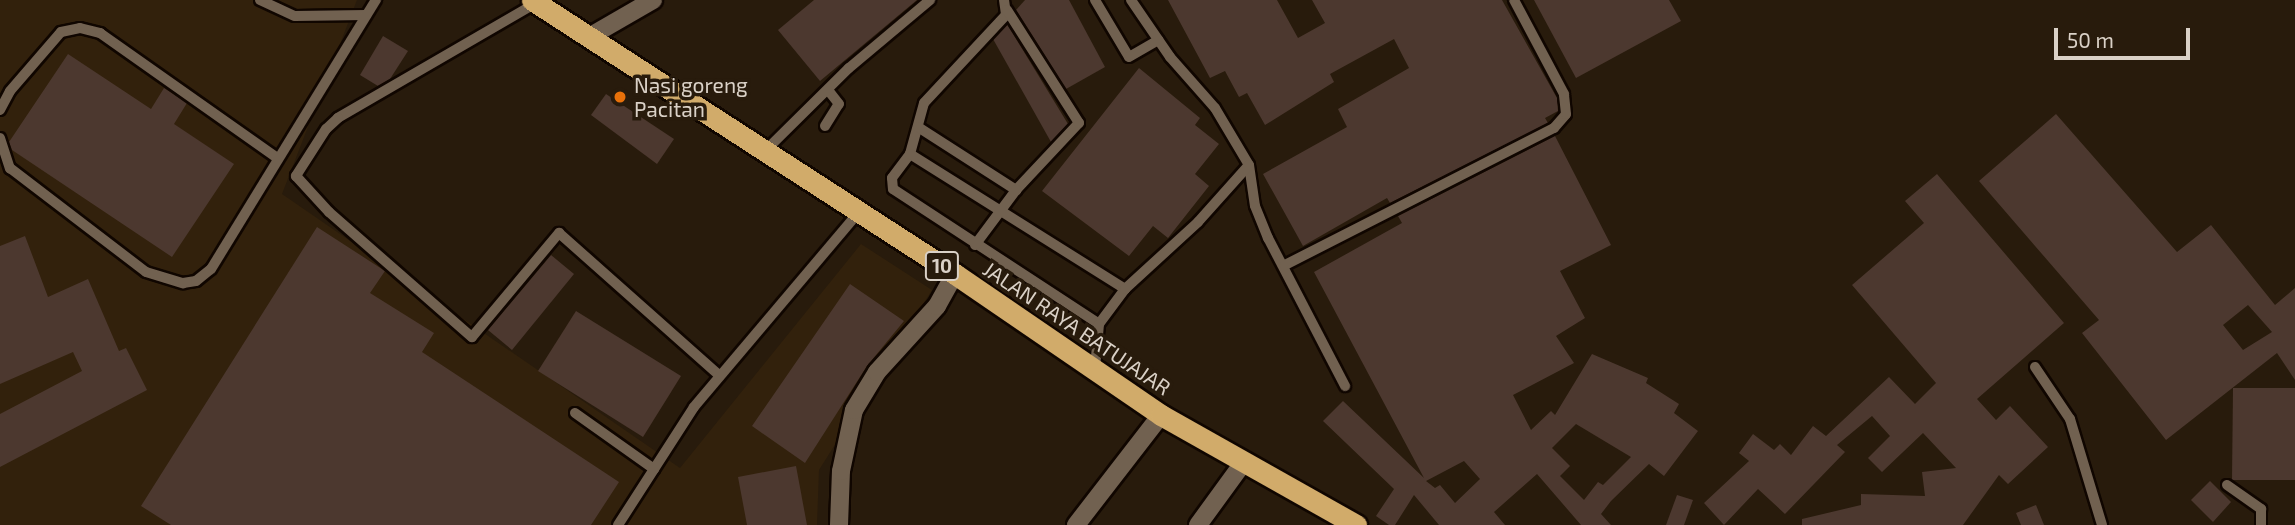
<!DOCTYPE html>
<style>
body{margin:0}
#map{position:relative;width:2295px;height:525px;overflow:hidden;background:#281b0c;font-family:"Exo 2",sans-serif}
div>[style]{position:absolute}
.built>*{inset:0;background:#32210c}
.building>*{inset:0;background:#4c382f}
.roads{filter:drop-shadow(2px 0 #100600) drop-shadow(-2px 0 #100600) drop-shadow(0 2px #100600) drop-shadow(0 -2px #100600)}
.lane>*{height:10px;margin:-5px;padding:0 5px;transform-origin:5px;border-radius:5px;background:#716150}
.street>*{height:18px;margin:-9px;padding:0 9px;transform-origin:9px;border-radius:9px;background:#716150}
.highway>*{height:21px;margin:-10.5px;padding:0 10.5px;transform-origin:10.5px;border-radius:10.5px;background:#d1ab6a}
.dots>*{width:19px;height:19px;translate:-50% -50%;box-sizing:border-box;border:4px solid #281b0c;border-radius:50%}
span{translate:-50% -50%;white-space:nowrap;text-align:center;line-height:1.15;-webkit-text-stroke:7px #281b0c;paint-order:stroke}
.shield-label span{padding:2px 5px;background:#281b0c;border:2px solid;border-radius:5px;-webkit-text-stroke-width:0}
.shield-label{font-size:19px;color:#dad1c7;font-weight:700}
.poi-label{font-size:21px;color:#dad1c7}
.left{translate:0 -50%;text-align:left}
.street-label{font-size:21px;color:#dad1c7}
.scale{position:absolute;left:2054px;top:28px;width:136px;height:32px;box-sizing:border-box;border:4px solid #dad1c7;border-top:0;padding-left:9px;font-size:21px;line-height:24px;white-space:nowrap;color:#dad1c7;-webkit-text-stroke:5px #281b0c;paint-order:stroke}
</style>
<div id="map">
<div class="built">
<div style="clip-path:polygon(0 0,357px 0,282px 194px,680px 468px,861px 244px,932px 290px,819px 470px,817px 525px,0 525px)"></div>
</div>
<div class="building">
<div style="clip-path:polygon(814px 0,917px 0,820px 81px,778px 30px)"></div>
<div style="clip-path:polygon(1025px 0,1069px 0,1105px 67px,1066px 89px,1016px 10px)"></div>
<div style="clip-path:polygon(1168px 0,1277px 0,1298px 38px,1325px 23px,1312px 0,1502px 0,1557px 98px,1558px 111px,1545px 118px,1548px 123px,1390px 203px,1387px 198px,1303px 246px,1263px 174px,1347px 127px,1338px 109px,1409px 68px,1394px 39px,1330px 74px,1334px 82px,1265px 125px,1247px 93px,1239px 97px,1225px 71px,1210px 78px)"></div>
<div style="clip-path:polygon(1534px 0,1669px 0,1681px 21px,1576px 78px)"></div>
<div style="clip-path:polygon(1007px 24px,1068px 124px,1051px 142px,993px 39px)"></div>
<div style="clip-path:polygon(383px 36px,408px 51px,390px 79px,378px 86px,360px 75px)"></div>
<div style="clip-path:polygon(68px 54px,151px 109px,164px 88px,172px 93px,187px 103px,174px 124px,234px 164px,172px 257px,12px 150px,9px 142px)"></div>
<div style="clip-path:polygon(1139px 68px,1200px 118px,1195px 125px,1219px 144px,1195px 174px,1209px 186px,1168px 238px,1153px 226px,1129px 256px,1042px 191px)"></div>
<div style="clip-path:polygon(606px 94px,674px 139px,657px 164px,591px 115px)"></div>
<div style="clip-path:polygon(evenodd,2056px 114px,2177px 252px,2211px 225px,2275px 305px,2295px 288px,2295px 380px,2277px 353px,2166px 440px,2082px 333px,2099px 320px,1979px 181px,2056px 114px,2248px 305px,2272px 332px,2243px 350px,2223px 325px,2248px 305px)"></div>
<div style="clip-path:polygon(evenodd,1555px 136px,1611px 245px,1560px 271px,1585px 318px,1556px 336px,1574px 363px,1513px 395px,1531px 430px,1551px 411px,1555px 415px,1592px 354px,1648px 378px,1646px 383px,1679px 404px,1674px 413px,1698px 431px,1664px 476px,1649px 464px,1611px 501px,1601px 514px,1611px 525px,1581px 525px,1537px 474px,1494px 512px,1505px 525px,1439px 525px,1414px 495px,1395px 525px,1389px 525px,1376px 516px,1394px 489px,1323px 421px,1343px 401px,1424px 478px,1314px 272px,1402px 223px,1398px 216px,1555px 136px,1576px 424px,1631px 457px,1603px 485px,1598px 482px,1584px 500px,1560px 476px,1570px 466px,1552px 448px,1576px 424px,1555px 136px,1464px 461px,1480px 479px,1455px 503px,1440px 485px,1435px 488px,1426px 481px,1464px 461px)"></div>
<div style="clip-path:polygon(1937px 174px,2064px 323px,1977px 399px,1996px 420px,2010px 406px,2048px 447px,2008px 484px,1999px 475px,1963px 525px,1802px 525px,1802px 519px,1861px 505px,1861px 494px,1925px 496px,1922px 472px,1956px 468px,1923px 433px,1882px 472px,1868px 458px,1890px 436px,1872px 416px,1837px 445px,1845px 452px,1785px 514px,1758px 489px,1724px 525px,1704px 503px,1749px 461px,1739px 453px,1753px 434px,1774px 450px,1780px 444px,1791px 455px,1813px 426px,1826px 436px,1889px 377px,1915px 404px,1936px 383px,1852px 285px,1924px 223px,1905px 201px)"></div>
<div style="clip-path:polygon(317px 227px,385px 271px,370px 293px,434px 333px,422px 352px,619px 482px,591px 525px,171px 525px,141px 506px)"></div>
<div style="clip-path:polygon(25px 236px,48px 297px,88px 279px,119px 351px,126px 348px,147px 390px,0 467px,0 414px,82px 371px,73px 352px,0 384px,0 246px)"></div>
<div style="clip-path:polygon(551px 255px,574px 274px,512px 350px,488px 330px)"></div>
<div style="clip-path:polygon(850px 284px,904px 321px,867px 366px,805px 463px,752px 426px)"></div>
<div style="clip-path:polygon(576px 311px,681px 376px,643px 437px,538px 371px)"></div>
<div style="clip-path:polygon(2233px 388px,2295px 388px,2295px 480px,2232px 480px)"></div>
<div style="clip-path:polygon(796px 466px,807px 525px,747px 525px,738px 477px)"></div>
<div style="clip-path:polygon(2210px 481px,2231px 502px,2213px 522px,2191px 500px)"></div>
<div style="clip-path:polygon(1677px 495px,1693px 500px,1684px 525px,1666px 525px)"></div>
<div style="clip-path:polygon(2036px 505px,2044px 525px,2021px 525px,2016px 513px)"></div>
</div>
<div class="roads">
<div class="lane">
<div style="left:260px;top:0;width:38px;rotate:25deg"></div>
<div style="left:295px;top:16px;width:71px;rotate:-0.8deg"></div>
<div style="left:1004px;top:0;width:15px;rotate:82deg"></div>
<div style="left:1006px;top:15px;width:120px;rotate:133deg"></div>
<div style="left:924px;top:103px;width:53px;rotate:105.4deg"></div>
<div style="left:910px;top:154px;width:30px;rotate:127deg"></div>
<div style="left:892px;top:178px;width:11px;rotate:85deg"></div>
<div style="left:893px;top:189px;width:246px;rotate:33.2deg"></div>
<div style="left:1095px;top:0;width:66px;rotate:59.2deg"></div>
<div style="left:1129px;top:57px;width:34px;rotate:-30deg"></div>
<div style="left:1131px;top:0;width:69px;rotate:55.6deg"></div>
<div style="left:1170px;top:57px;width:68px;rotate:48.6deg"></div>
<div style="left:1215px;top:108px;width:66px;rotate:59.2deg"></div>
<div style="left:1249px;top:165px;width:41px;rotate:81.7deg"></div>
<div style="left:1255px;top:206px;width:35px;rotate:68deg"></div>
<div style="left:1268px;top:238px;width:167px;rotate:62.5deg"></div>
<div style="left:536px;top:3px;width:229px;rotate:149.9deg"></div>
<div style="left:338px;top:118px;width:16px;rotate:137deg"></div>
<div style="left:326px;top:129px;width:56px;rotate:122.6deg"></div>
<div style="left:296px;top:176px;width:49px;rotate:47.5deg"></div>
<div style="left:329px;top:212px;width:190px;rotate:41.2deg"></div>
<div style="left:472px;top:337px;width:136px;rotate:-50.1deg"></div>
<div style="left:559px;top:233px;width:215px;rotate:41.6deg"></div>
<div style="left:0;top:110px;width:21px;rotate:-62deg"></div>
<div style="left:10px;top:91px;width:78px;rotate:-49.2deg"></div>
<div style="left:61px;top:32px;width:19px;rotate:-12deg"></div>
<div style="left:80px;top:28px;width:21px;rotate:14deg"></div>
<div style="left:100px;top:33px;width:215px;rotate:35.2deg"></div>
<div style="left:825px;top:126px;width:26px;rotate:-58deg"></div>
<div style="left:839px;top:104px;width:18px;rotate:-128deg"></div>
<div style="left:918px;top:127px;width:117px;rotate:32.7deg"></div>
<div style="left:1016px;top:190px;width:92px;rotate:-46.8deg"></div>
<div style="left:1079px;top:123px;width:134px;rotate:-122.5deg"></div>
<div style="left:0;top:138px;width:32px;rotate:72deg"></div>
<div style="left:10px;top:168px;width:171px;rotate:37.4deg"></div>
<div style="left:146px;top:272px;width:39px;rotate:17deg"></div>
<div style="left:183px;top:283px;width:13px;rotate:-9deg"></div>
<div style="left:196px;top:281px;width:19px;rotate:-39deg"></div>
<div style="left:211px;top:269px;width:316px;rotate:-58.5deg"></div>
<div style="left:765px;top:151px;width:118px;rotate:-44.7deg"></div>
<div style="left:849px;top:68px;width:106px;rotate:-40deg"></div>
<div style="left:910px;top:154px;width:254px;rotate:32.1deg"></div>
<div style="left:1125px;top:289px;width:44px;rotate:126.6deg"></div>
<div style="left:1099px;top:324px;width:44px;rotate:95.2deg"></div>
<div style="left:975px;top:245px;width:69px;rotate:-53.3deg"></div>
<div style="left:1285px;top:265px;width:302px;rotate:-27deg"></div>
<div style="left:1554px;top:128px;width:18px;rotate:-49deg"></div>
<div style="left:1566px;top:114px;width:20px;rotate:-96deg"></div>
<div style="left:1564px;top:94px;width:106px;rotate:-118deg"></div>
<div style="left:1125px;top:289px;width:99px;rotate:-42.5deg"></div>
<div style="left:1198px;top:222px;width:76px;rotate:-48.2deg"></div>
<div style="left:2035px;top:367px;width:63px;rotate:56.1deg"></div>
<div style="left:2070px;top:419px;width:111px;rotate:73.2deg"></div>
<div style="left:575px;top:413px;width:97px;rotate:35.3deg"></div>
<div style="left:2227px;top:485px;width:42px;rotate:35.2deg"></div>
<div style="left:2261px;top:509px;width:16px;rotate:90deg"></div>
<div style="left:618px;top:525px;width:140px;rotate:-57.2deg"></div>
<div style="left:694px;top:407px;width:255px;rotate:-49.8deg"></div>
</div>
<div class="street">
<div style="left:589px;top:37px;width:74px;rotate:-30deg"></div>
<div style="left:839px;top:525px;width:54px;rotate:-87.9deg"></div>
<div style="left:841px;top:471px;width:62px;rotate:-78deg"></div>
<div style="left:854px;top:410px;width:44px;rotate:-58.8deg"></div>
<div style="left:877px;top:372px;width:89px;rotate:-47.7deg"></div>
<div style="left:937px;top:306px;width:37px;rotate:-61deg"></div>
<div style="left:1076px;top:525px;width:139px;rotate:-52.3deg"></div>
<div style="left:1198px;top:525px;width:77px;rotate:-54deg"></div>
</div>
<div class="highway">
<div style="left:532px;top:0;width:504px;rotate:32.93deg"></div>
<div style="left:955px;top:274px;width:250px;rotate:34.4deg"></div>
<div style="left:1161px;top:415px;width:224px;rotate:29.4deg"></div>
</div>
</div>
<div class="dots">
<div style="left:620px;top:97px;background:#e8710a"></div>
</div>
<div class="shield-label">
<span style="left:942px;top:266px">10</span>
</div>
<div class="poi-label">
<span class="left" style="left:634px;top:97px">Nasi goreng<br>Pacitan</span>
</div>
<div class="street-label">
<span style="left:1077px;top:328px;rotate:34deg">JALAN RAYA BATUJAJAR</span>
</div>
<div class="scale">50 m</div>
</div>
